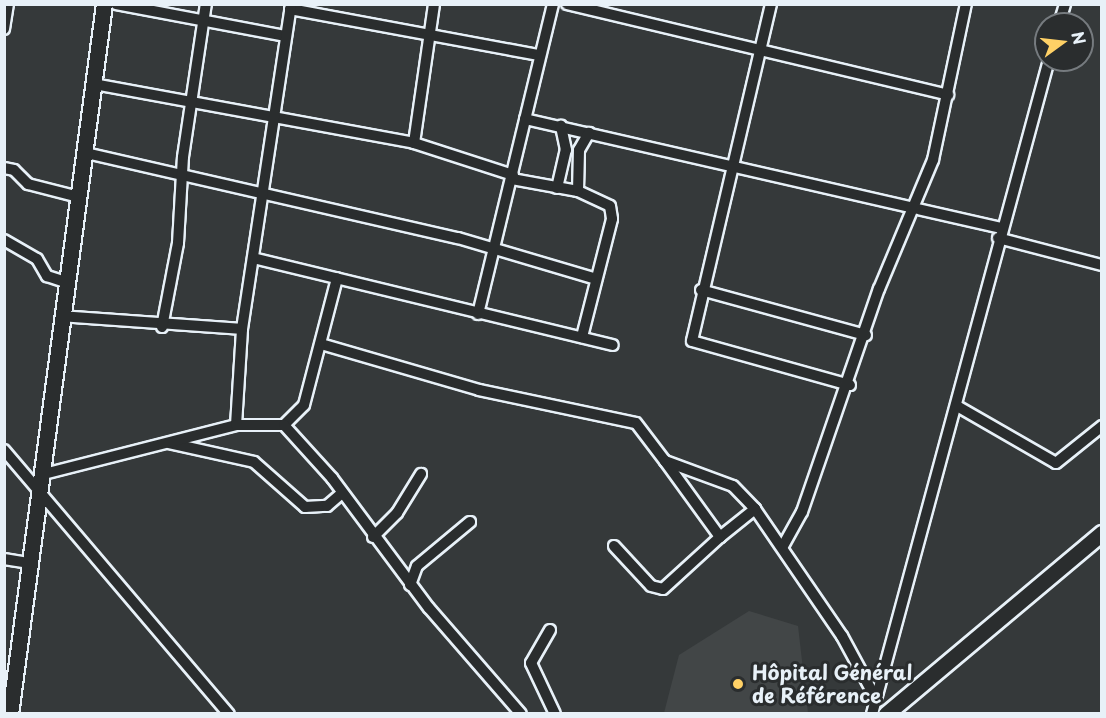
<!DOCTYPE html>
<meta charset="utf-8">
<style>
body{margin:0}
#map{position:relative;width:1106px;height:718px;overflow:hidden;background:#35393a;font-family:"Playpen Sans",sans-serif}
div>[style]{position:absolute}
.built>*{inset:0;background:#424647}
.roads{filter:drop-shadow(2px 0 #e8f1f8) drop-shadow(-2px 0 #e8f1f8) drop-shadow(0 2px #e8f1f8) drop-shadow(0 -2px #e8f1f8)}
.street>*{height:10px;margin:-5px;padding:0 5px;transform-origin:5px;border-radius:5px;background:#2a2d2e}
.secondary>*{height:15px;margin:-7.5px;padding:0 7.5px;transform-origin:7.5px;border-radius:7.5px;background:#2a2d2e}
.dots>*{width:16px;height:16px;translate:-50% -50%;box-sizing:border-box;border:3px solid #2a2d2e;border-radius:50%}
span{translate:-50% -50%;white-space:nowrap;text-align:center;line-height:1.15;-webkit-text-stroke:6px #2a2d2e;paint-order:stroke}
.poi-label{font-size:20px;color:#e8f1f8;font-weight:700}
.left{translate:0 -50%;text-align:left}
.frame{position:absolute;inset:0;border:6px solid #e8f1f8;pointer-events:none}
.north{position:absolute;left:1034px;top:12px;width:60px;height:60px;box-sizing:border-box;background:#2a2d2e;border:2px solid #767b7f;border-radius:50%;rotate:75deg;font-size:16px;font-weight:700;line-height:24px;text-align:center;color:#e8f1f8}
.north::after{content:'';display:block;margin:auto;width:21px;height:27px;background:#ffd166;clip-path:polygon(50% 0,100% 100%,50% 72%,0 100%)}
</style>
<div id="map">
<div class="built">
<div style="clip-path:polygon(749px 611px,798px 626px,808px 713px,664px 713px,679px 655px)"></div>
</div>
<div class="roads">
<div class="street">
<div style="left:116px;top:4px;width:173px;rotate:10.7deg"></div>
<div style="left:567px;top:4px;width:392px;rotate:13.4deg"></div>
<div style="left:771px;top:4px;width:346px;rotate:103.2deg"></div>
<div style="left:692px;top:341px;width:164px;rotate:15.6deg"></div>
<div style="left:290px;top:9px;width:252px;rotate:10.5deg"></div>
<div style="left:1059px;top:24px;width:21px;rotate:-73deg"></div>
<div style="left:4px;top:29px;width:25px;rotate:-81deg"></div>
<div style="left:94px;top:84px;width:325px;rotate:10.4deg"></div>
<div style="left:414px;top:143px;width:104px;rotate:17.9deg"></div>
<div style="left:525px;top:119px;width:488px;rotate:12.9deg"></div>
<div style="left:414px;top:143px;width:140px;rotate:-81.8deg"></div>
<div style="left:86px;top:153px;width:382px;rotate:12.9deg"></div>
<div style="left:458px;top:238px;width:144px;rotate:16.5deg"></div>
<div style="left:4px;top:168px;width:10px;rotate:11deg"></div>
<div style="left:14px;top:170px;width:20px;rotate:45deg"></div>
<div style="left:28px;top:184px;width:53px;rotate:14.3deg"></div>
<div style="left:512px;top:179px;width:67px;rotate:10.3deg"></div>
<div style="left:578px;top:191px;width:35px;rotate:25deg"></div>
<div style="left:610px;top:206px;width:13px;rotate:81deg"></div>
<div style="left:612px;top:219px;width:122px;rotate:104.3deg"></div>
<div style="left:557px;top:188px;width:39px;rotate:-77deg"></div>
<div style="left:566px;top:150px;width:25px;rotate:-102deg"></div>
<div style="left:578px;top:191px;width:41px;rotate:-88.6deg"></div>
<div style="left:579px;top:150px;width:20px;rotate:-60deg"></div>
<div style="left:998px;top:238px;width:107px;rotate:14.6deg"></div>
<div style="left:4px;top:240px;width:38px;rotate:30deg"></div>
<div style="left:37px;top:259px;width:20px;rotate:60deg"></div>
<div style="left:47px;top:276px;width:19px;rotate:18deg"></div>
<div style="left:253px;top:258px;width:370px;rotate:13.6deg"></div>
<div style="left:701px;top:290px;width:171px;rotate:15.3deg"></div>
<div style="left:478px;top:314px;width:319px;rotate:-76.4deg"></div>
<div style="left:61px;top:316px;width:181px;rotate:4.1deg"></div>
<div style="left:162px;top:327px;width:86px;rotate:-79.2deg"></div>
<div style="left:178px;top:243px;width:86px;rotate:-86.7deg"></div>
<div style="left:183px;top:157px;width:155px;rotate:-81.5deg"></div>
<div style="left:321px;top:344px;width:165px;rotate:16.2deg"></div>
<div style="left:479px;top:390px;width:160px;rotate:11.9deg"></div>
<div style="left:636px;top:423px;width:48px;rotate:52.7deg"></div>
<div style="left:665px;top:461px;width:72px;rotate:20.2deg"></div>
<div style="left:733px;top:486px;width:32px;rotate:46deg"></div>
<div style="left:755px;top:509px;width:154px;rotate:55.6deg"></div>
<div style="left:842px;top:636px;width:69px;rotate:61.6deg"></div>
<div style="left:957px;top:406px;width:114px;rotate:29.9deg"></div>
<div style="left:1056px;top:463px;width:59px;rotate:-38.8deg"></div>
<div style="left:236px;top:425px;width:96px;rotate:-86.4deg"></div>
<div style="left:242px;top:329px;width:329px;rotate:-81.4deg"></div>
<div style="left:284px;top:425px;width:28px;rotate:-45deg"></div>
<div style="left:304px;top:405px;width:131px;rotate:-75.4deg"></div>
<div style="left:169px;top:443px;width:87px;rotate:12.6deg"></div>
<div style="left:254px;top:462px;width:68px;rotate:41.4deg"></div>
<div style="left:305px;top:507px;width:22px;rotate:-3deg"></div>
<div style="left:327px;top:506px;width:18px;rotate:-41deg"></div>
<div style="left:4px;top:450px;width:347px;rotate:49.6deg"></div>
<div style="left:665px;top:461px;width:94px;rotate:54.1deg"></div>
<div style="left:720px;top:537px;width:45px;rotate:-38.7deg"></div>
<div style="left:44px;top:474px;width:198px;rotate:-14.3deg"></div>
<div style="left:236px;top:425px;width:48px"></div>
<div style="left:284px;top:425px;width:72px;rotate:47.8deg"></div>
<div style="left:332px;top:478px;width:162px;rotate:53.3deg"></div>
<div style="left:429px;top:608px;width:140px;rotate:49deg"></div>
<div style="left:373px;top:537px;width:34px;rotate:-45deg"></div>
<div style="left:397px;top:513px;width:46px;rotate:-58.4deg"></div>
<div style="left:614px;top:546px;width:54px;rotate:47.2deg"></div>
<div style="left:651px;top:586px;width:12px;rotate:14deg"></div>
<div style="left:663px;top:589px;width:77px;rotate:-42.4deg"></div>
<div style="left:783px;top:546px;width:39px;rotate:-61deg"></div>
<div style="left:802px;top:512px;width:236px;rotate:-71deg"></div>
<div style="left:879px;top:289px;width:140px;rotate:-67.3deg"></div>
<div style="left:933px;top:160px;width:159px;rotate:-78.1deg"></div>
<div style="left:4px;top:559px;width:26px;rotate:9deg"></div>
<div style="left:410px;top:585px;width:20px;rotate:-70deg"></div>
<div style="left:417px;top:566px;width:69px;rotate:-39.7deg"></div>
<div style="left:550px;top:630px;width:38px;rotate:120deg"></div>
<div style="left:531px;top:663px;width:56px;rotate:64.8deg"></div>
<div style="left:872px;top:714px;width:678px;rotate:-74.86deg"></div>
</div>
<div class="secondary">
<div style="left:10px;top:714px;width:716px;rotate:-82.46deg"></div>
<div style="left:886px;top:714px;width:282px;rotate:-40deg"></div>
</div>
</div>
<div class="dots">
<div style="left:738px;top:684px;background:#ffd166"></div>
</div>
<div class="poi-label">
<span class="left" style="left:752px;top:684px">Hôpital Général<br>de Référence</span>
</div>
<div class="frame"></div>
<div class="north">N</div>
</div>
